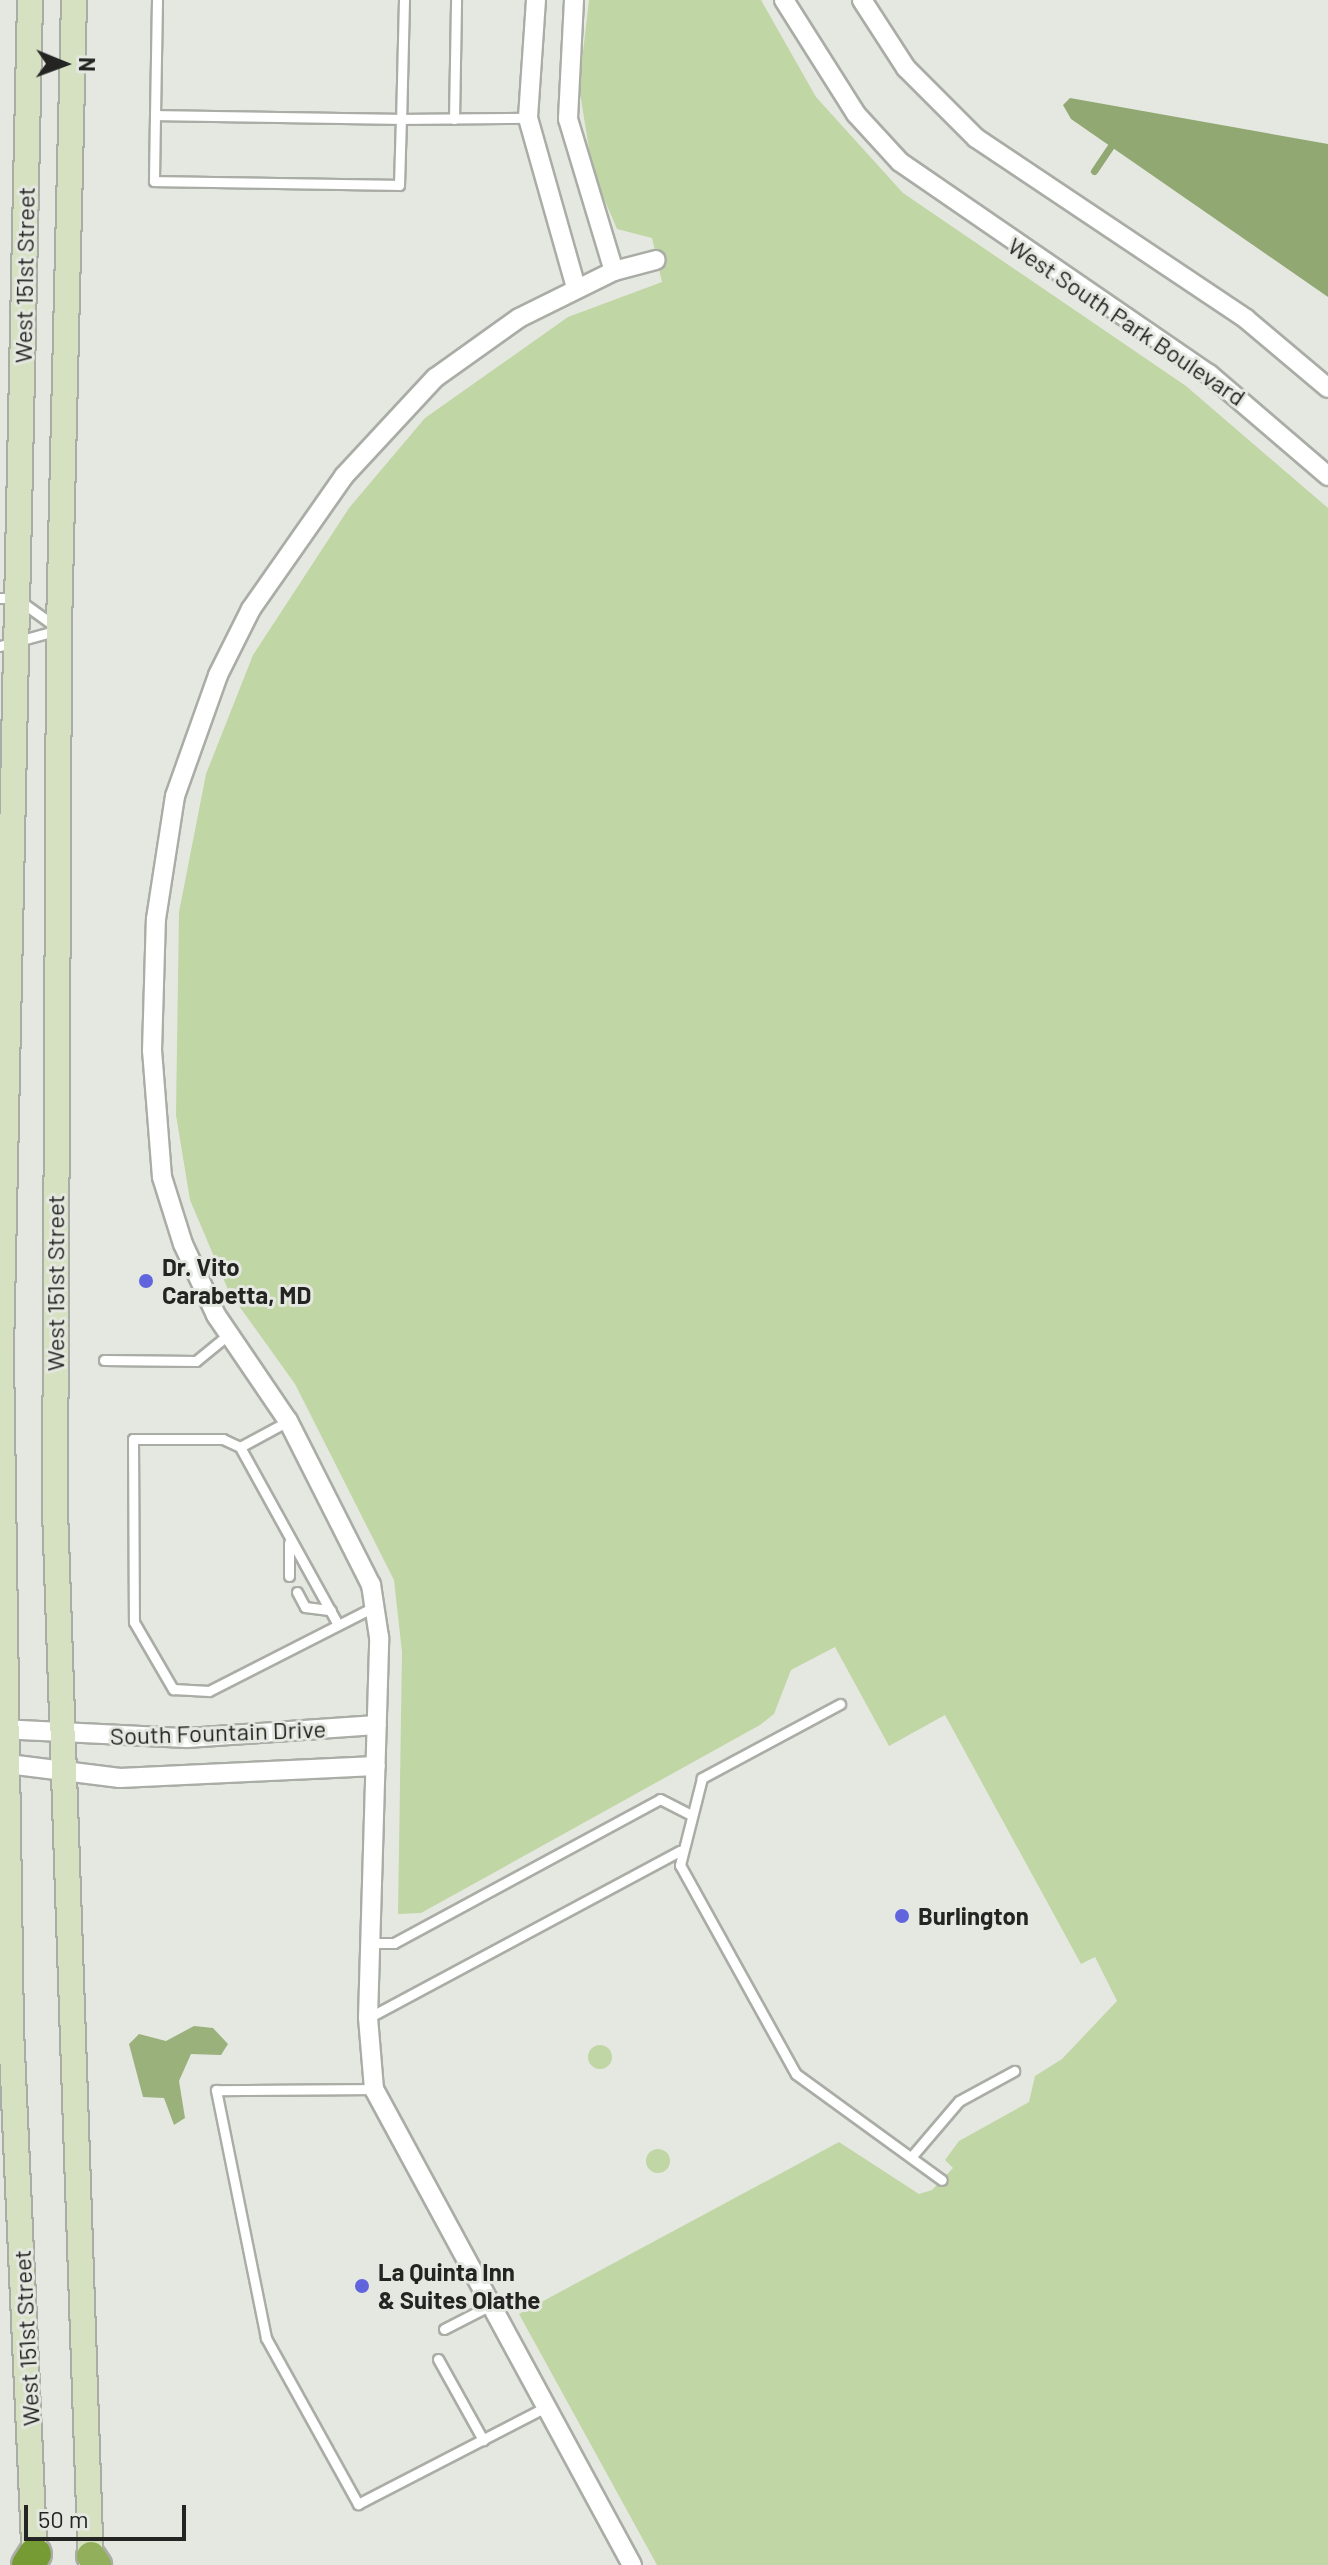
<!DOCTYPE html>
<style>
body{margin:0}
#map{position:relative;width:1328px;height:2565px;overflow:hidden;background:#e5e8e1;font-family:Barlow,sans-serif}
div>[style]{position:absolute}
.green>*{inset:0;background:#c0d6a4}
.round{border-radius:50%}
.forest>*{inset:0;background:#9ab17c}
.water>*{inset:0;background:#92a873}
.stream>*{height:7px;margin:-3.5px;padding:0 3.5px;transform-origin:3.5px;border-radius:3.5px;background:#92a873}
.roads{filter:drop-shadow(2px 0 #aaada6) drop-shadow(-2px 0 #aaada6) drop-shadow(0 2px #aaada6) drop-shadow(0 -2px #aaada6)}
.service>*{height:9px;margin:-4.5px;padding:0 4.5px;transform-origin:4.5px;border-radius:4.5px;background:#fff}
.minor>*{height:18px;margin:-9px;padding:0 9px;transform-origin:9px;border-radius:9px;background:#fff}
.secondary>*{height:24px;margin:-12px;padding:0 12px;transform-origin:12px;border-radius:12px;background:#d6e1c2}
.trunk>*{height:28px;margin:-14px;padding:0 14px;transform-origin:14px;border-radius:14px;background:#92af5c}
.motorway>*{height:32px;margin:-16px;padding:0 16px;transform-origin:16px;border-radius:16px;background:#769b34}
.dots>*{width:22px;height:22px;translate:-50% -50%;box-sizing:border-box;border:4px solid #e5e8e1;border-radius:50%}
span{translate:-50% -50%;white-space:nowrap;text-align:center;line-height:1.15;-webkit-text-stroke:6px #e5e8e1;paint-order:stroke}
.street-label{font-size:24px;color:#242522}
.poi-label{font-size:24px;color:#242522;font-weight:700}
.left{translate:0 -50%;text-align:left}
.north{position:absolute;left:24px;top:24px;width:80px;height:80px;-webkit-text-stroke:6px #e5e8e1;paint-order:stroke;rotate:91deg;font-size:22px;font-weight:700;line-height:32px;text-align:center;color:#242522}
.north::after{content:'';display:block;margin:auto;width:28px;height:36px;background:#242522;clip-path:polygon(50% 0,100% 100%,50% 72%,0 100%)}
.scale{position:absolute;left:24px;top:2505px;width:162px;height:36px;box-sizing:border-box;border:4px solid #242522;border-top:0;padding-left:10px;font-size:24px;line-height:28px;white-space:nowrap;color:#242522;-webkit-text-stroke:6px #e5e8e1;paint-order:stroke}
</style>
<div id="map">
<div class="green">
<div style="clip-path:polygon(589px 0,761px 0,816px 97px,903px 193px,1186px 386px,1328px 508px,1328px 2565px,657px 2565px,519px 2314px,839px 2142px,919px 2194px,932px 2190px,953px 2168px,945px 2160px,959px 2141px,1029px 2102px,1035px 2076px,1062px 2059px,1117px 2001px,1095px 1957px,1081px 1964px,945px 1715px,889px 1746px,835px 1647px,791px 1670px,774px 1714px,760px 1725px,421px 1913px,398px 1914px,402px 1652px,394px 1580px,295px 1384px,229px 1292px,190px 1200px,176px 1115px,179px 912px,206px 774px,253px 655px,349px 508px,425px 418px,568px 317px,662px 282px,652px 238px,617px 229px,593px 173px,579px 87px)"></div>
<div class="round" style="left:588px;top:2045px;width:24px;height:24px"></div>
<div class="round" style="left:646px;top:2149px;width:24px;height:24px"></div>
</div>
<div class="forest">
<div style="clip-path:polygon(194px 2026px,213px 2028px,228px 2044px,221px 2055px,191px 2054px,179px 2081px,185px 2118px,174px 2125px,164px 2098px,143px 2097px,129px 2044px,139px 2034px,166px 2041px)"></div>
</div>
<div class="water">
<div style="clip-path:polygon(1070px 98px,1328px 144px,1328px 297px,1071px 119px,1063px 105px)"></div>
</div>
<div class="stream">
<div style="left:1094px;top:171px;width:37px;rotate:-56deg"></div>
</div>
<div class="roads">
<div class="service">
<div style="left:404px;top:0;width:119px;rotate:91.4deg"></div>
<div style="left:401px;top:119px;width:127px;rotate:-0.5deg"></div>
<div style="left:155px;top:115px;width:66px;rotate:90.9deg"></div>
<div style="left:154px;top:181px;width:245px;rotate:0.9deg"></div>
<div style="left:399px;top:185px;width:66px;rotate:-88.3deg"></div>
<div style="left:401px;top:119px;width:246px;rotate:-179.1deg"></div>
<div style="left:155px;top:115px;width:115px;rotate:-89deg"></div>
<div style="left:454px;top:119px;width:119px;rotate:-89deg"></div>
<div style="left:0;top:598px;width:16px"></div>
<div style="left:16px;top:598px;width:49px;rotate:35.9deg"></div>
<div style="left:0;top:646px;width:60px;rotate:-15.4deg"></div>
<div style="left:104px;top:1360px;width:92px;rotate:0.6deg"></div>
<div style="left:196px;top:1361px;width:43px;rotate:-39.3deg"></div>
<div style="left:240px;top:1447px;width:55px;rotate:-28.4deg"></div>
<div style="left:289px;top:1543px;width:33px;rotate:90deg"></div>
<div style="left:297px;top:1592px;width:17px;rotate:62deg"></div>
<div style="left:305px;top:1607px;width:26px;rotate:7deg"></div>
<div style="left:336px;top:1621px;width:199px;rotate:-118.9deg"></div>
<div style="left:240px;top:1447px;width:19px;rotate:-155deg"></div>
<div style="left:223px;top:1439px;width:90px;rotate:180deg"></div>
<div style="left:133px;top:1439px;width:183px;rotate:89.7deg"></div>
<div style="left:134px;top:1622px;width:78px;rotate:59.8deg"></div>
<div style="left:173px;top:1689px;width:36px;rotate:3deg"></div>
<div style="left:209px;top:1691px;width:187px;rotate:-27deg"></div>
<div style="left:840px;top:1704px;width:157px;rotate:151.8deg"></div>
<div style="left:702px;top:1778px;width:90px;rotate:104.2deg"></div>
<div style="left:680px;top:1865px;width:239px;rotate:61deg"></div>
<div style="left:796px;top:2074px;width:180px;rotate:36deg"></div>
<div style="left:371px;top:1943px;width:23px"></div>
<div style="left:394px;top:1943px;width:302px;rotate:-28.4deg"></div>
<div style="left:660px;top:1799px;width:34px;rotate:27deg"></div>
<div style="left:368px;top:2018px;width:354px;rotate:-28.2deg"></div>
<div style="left:374px;top:2089px;width:158px;rotate:179.6deg"></div>
<div style="left:216px;top:2090px;width:253px;rotate:78.6deg"></div>
<div style="left:266px;top:2338px;width:190px;rotate:61deg"></div>
<div style="left:358px;top:2504px;width:209px;rotate:-27.3deg"></div>
<div style="left:912px;top:2156px;width:72px;rotate:-49.5deg"></div>
<div style="left:959px;top:2101px;width:63px;rotate:-28.6deg"></div>
<div style="left:444px;top:2329px;width:51px;rotate:-27.1deg"></div>
<div style="left:438px;top:2359px;width:93px;rotate:60.9deg"></div>
</div>
<div class="minor">
<div style="left:536px;top:0;width:118px;rotate:93.9deg"></div>
<div style="left:528px;top:118px;width:177px;rotate:74.2deg"></div>
<div style="left:574px;top:0;width:119px;rotate:92.9deg"></div>
<div style="left:568px;top:119px;width:159px;rotate:73.2deg"></div>
<div style="left:784px;top:0;width:135px;rotate:57.7deg"></div>
<div style="left:856px;top:114px;width:65px;rotate:47.5deg"></div>
<div style="left:900px;top:162px;width:375px;rotate:34.5deg"></div>
<div style="left:1209px;top:374px;width:157px;rotate:40.6deg"></div>
<div style="left:862px;top:0;width:81px;rotate:57.1deg"></div>
<div style="left:906px;top:68px;width:99px;rotate:45deg"></div>
<div style="left:976px;top:138px;width:325px;rotate:33.8deg"></div>
<div style="left:1246px;top:319px;width:107px;rotate:40.1deg"></div>
<div style="left:0;top:1729px;width:187px;rotate:2.8deg"></div>
<div style="left:187px;top:1738px;width:190px;rotate:-3.9deg"></div>
<div style="left:0;top:1763px;width:121px;rotate:7.1deg"></div>
<div style="left:120px;top:1778px;width:256px;rotate:-2.7deg"></div>
<div style="left:632px;top:2565px;width:541px;rotate:-118.46deg"></div>
<div style="left:374px;top:2089px;width:71px;rotate:-94.8deg"></div>
<div style="left:368px;top:2018px;width:381px;rotate:-88.3deg"></div>
<div style="left:379px;top:1637px;width:53px;rotate:-98.7deg"></div>
<div style="left:371px;top:1585px;width:184px;rotate:-116.8deg"></div>
<div style="left:288px;top:1421px;width:128px;rotate:-124.2deg"></div>
<div style="left:216px;top:1315px;width:78px;rotate:-114.9deg"></div>
<div style="left:183px;top:1244px;width:70px;rotate:-107.4deg"></div>
<div style="left:162px;top:1177px;width:126px;rotate:-94.5deg"></div>
<div style="left:152px;top:1051px;width:132px;rotate:-88.3deg"></div>
<div style="left:156px;top:919px;width:124px;rotate:-81.2deg"></div>
<div style="left:175px;top:796px;width:128px;rotate:-70.4deg"></div>
<div style="left:218px;top:675px;width:74px;rotate:-63.4deg"></div>
<div style="left:251px;top:609px;width:162px;rotate:-55deg"></div>
<div style="left:344px;top:476px;width:134px;rotate:-47.1deg"></div>
<div style="left:435px;top:378px;width:103px;rotate:-35.5deg"></div>
<div style="left:519px;top:318px;width:106px;rotate:-26.3deg"></div>
<div style="left:614px;top:271px;width:43px;rotate:-14.7deg"></div>
</div>
<div class="secondary">
<div style="left:30px;top:0;width:1354px;rotate:91.23deg"></div>
<div style="left:1px;top:1354px;width:676px;rotate:89.15deg"></div>
<div style="left:11px;top:2030px;width:536px;rotate:87.43deg"></div>
<div style="left:74px;top:0;width:629px;rotate:91.37deg"></div>
<div style="left:59px;top:629px;width:881px;rotate:90.26deg"></div>
<div style="left:55px;top:1510px;width:1056px;rotate:88.05deg"></div>
</div>
<div class="trunk">
<div style="left:91px;top:2556px;width:11px;rotate:56deg"></div>
</div>
<div class="motorway">
<div style="left:28px;top:2565px;width:13px;rotate:-58deg"></div>
</div>
</div>
<div class="dots">
<div style="left:146px;top:1281px;background:#6065de"></div>
<div style="left:902px;top:1916px;background:#6065de"></div>
<div style="left:362px;top:2286px;background:#6065de"></div>
</div>
<div class="street-label">
<span style="left:24px;top:275px;rotate:-89deg">West 151st Street</span>
<span style="left:1127px;top:321px;rotate:34deg">West South Park Boulevard</span>
<span style="left:55px;top:1283px;rotate:-90deg">West 151st Street</span>
<span style="left:218px;top:1732px;rotate:-2deg">South Fountain Drive</span>
<span style="left:26px;top:2338px;rotate:-93deg">West 151st Street</span>
</div>
<div class="poi-label">
<span class="left" style="left:162px;top:1281px">Dr. Vito<br>Carabetta, MD</span>
<span class="left" style="left:918px;top:1916px">Burlington</span>
<span class="left" style="left:378px;top:2286px">La Quinta Inn<br>&amp; Suites Olathe</span>
</div>
<div class="north">N</div>
<div class="scale">50 m</div>
</div>
